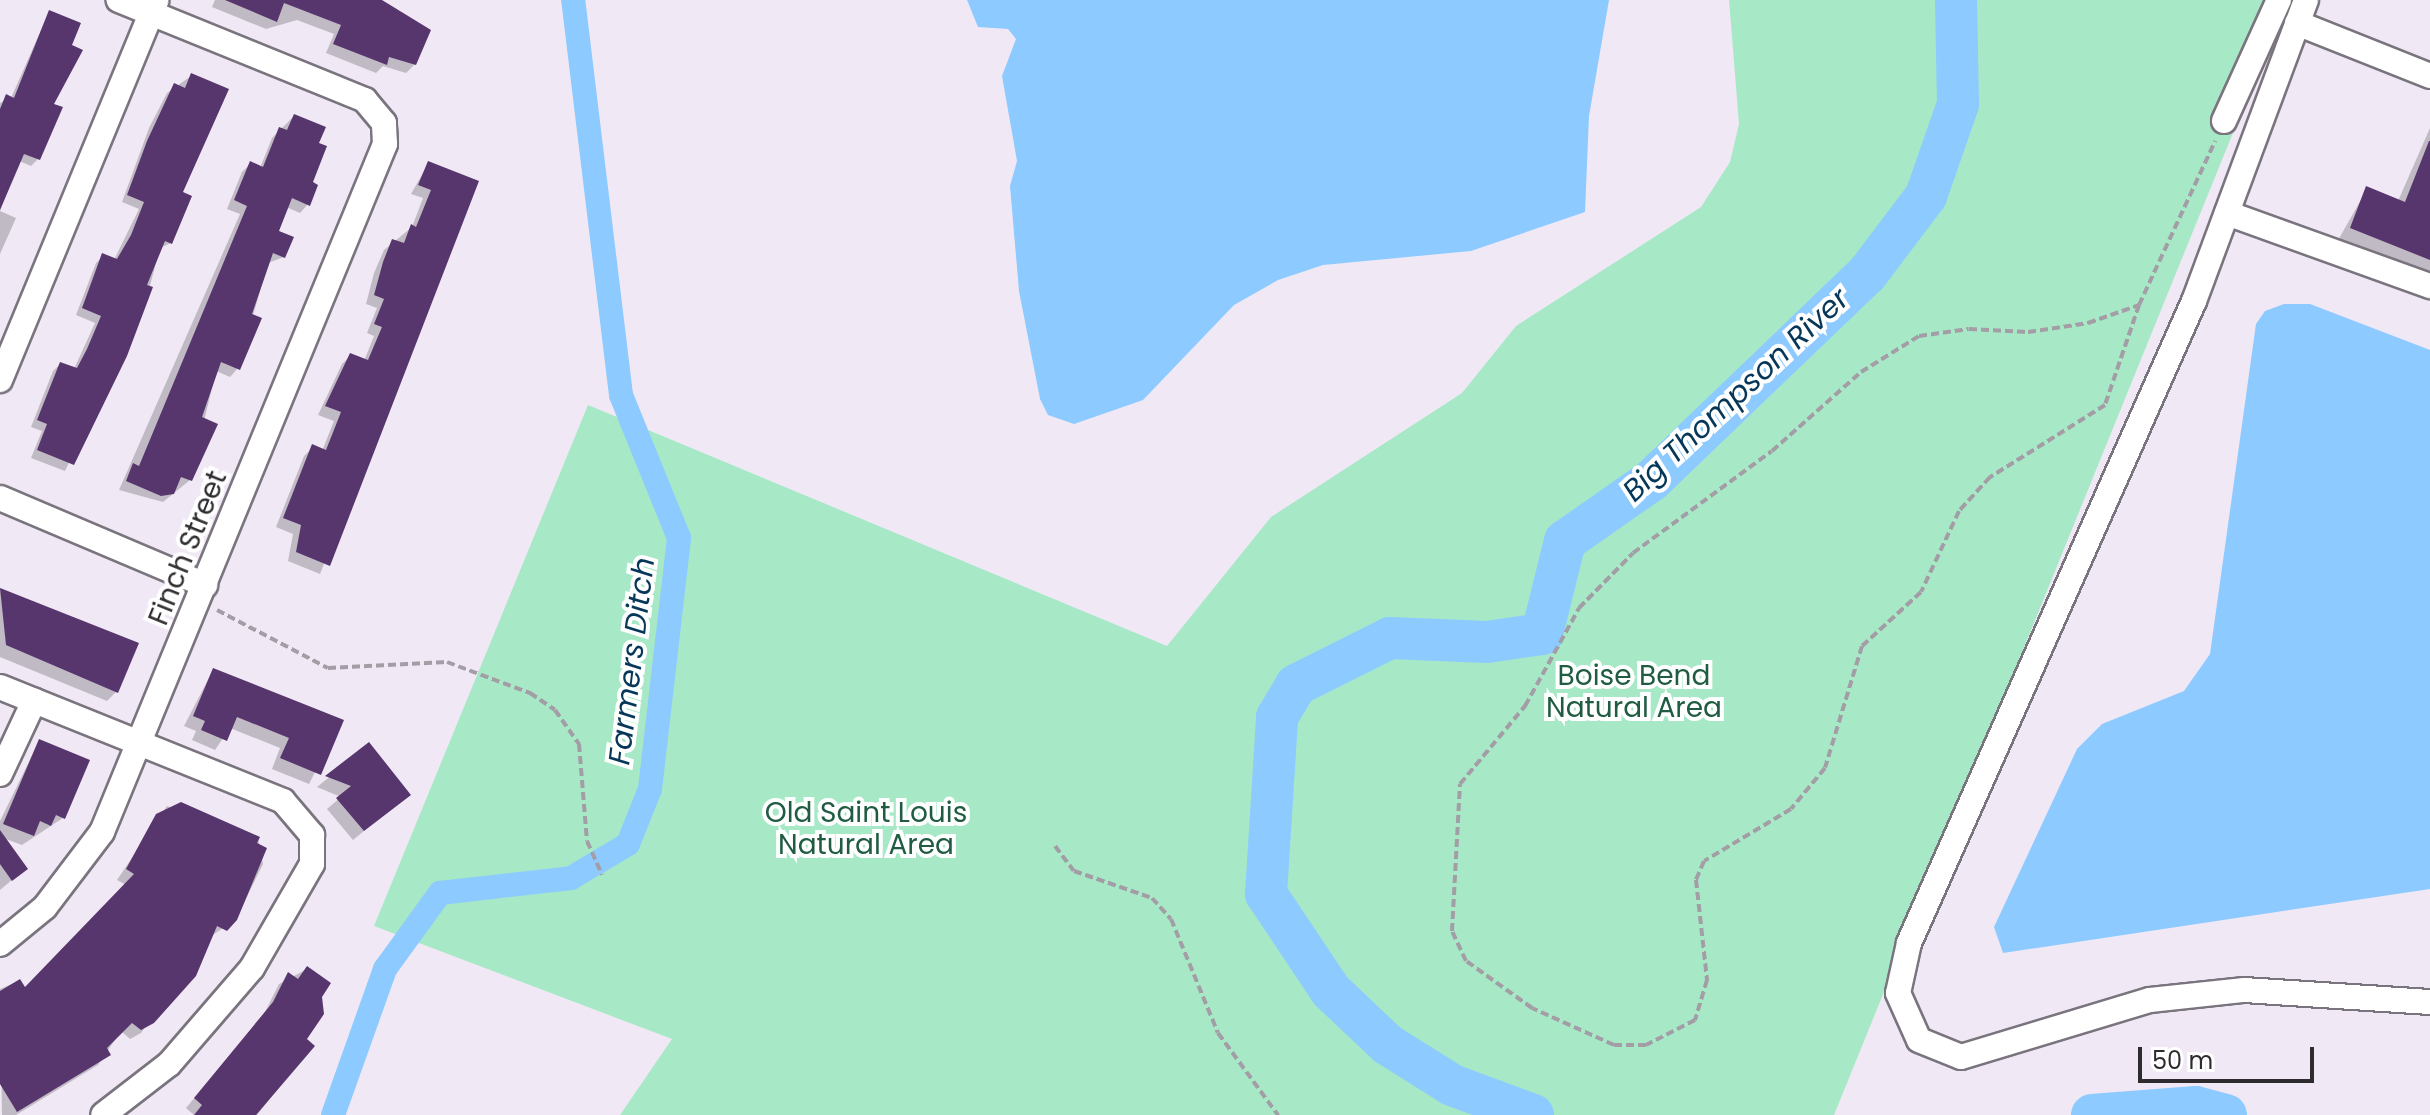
<!DOCTYPE html>
<style>
body{margin:0}
#map{position:relative;width:2430px;height:1115px;overflow:hidden;background:#f0e9f5;font-family:Poppins,sans-serif}
div>[style]{position:absolute}
.green>*{inset:0;background:#a7e8c7}
.water>*{inset:0;background:#8ccaff}
.shadow>*{inset:0;background:#0003}
.canal>*{height:24px;margin:-12px;padding:0 12px;transform-origin:12px;border-radius:12px;background:#8ccaff}
.river>*{height:42px;margin:-21px;padding:0 21px;transform-origin:21px;border-radius:21px;background:#8ccaff}
.building>*{inset:0;background:#57356d}
.path>*{height:4px;margin-top:-2px;transform-origin:0;background:repeating-linear-gradient(90deg,#a39da6 0 8px,transparent 0 12px)}
.roads{filter:drop-shadow(2px 0 #7a747e) drop-shadow(-2px 0 #7a747e) drop-shadow(0 2px #7a747e) drop-shadow(0 -2px #7a747e)}
.minor>*{height:24px;margin:-12px;padding:0 12px;transform-origin:12px;border-radius:12px;background:#fff}
span{translate:-50% -50%;white-space:nowrap;text-align:center;line-height:1.15;-webkit-text-stroke:8px #fff;paint-order:stroke}
.street-label{font-size:28px;color:#2e2b2f}
.park-label{font-size:28px;color:#1f5c42}
.water-label{font-size:30px;color:#063759;font-style:italic}
.scale{position:absolute;left:2138px;top:1047px;width:176px;height:36px;box-sizing:border-box;border:4px solid #2e2b2f;border-top:0;padding-left:10px;font-size:24px;line-height:28px;white-space:nowrap;color:#2e2b2f;-webkit-text-stroke:6px #fff;paint-order:stroke}
</style>
<div id="map">
<div class="green">
<div style="clip-path:polygon(1729px 0,2287px 0,1834px 1115px,620px 1115px,672px 1039px,374px 926px,588px 405px,1167px 646px,1271px 517px,1462px 393px,1516px 326px,1701px 207px,1730px 162px,1739px 124px)"></div>
</div>
<div class="water">
<div style="clip-path:polygon(967px 0,1609px 0,1589px 116px,1585px 212px,1471px 251px,1323px 265px,1278px 280px,1234px 305px,1143px 400px,1074px 424px,1048px 415px,1040px 399px,1019px 291px,1010px 186px,1017px 161px,1002px 76px,1016px 39px,1008px 29px,978px 27px)"></div>
<div style="clip-path:polygon(2284px 304px,2310px 304px,2430px 350px,2430px 889px,2003px 953px,1994px 927px,2077px 749px,2102px 724px,2184px 691px,2210px 654px,2256px 324px,2265px 311px)"></div>
</div>
<div class="shadow">
<div style="clip-path:polygon(215px 0,381px 0,415px 64px,406px 73px,383px 66px,376px 73px,326px 53px,334px 34px,297px 20px,266px 29px,212px 7px)"></div>
<div style="clip-path:polygon(49px 12px,51px 105px,38px 159px,31px 166px,19px 161px,0 211px,16px 218px,0 254px,0 103px,11px 98px)"></div>
<div style="clip-path:polygon(191px 76px,171px 243px,160px 248px,144px 308px,65px 471px,31px 458px,42px 431px,31px 427px,53px 371px,60px 364px,74px 369px,95px 323px,76px 315px,96px 263px,103px 256px,114px 260px,139px 209px,122px 202px,149px 128px,167px 93px)"></div>
<div style="clip-path:polygon(294px 116px,317px 144px,308px 204px,300px 213px,286px 207px,276px 232px,284px 257px,268px 263px,238px 368px,230px 377px,216px 371px,190px 480px,163px 502px,119px 490px,240px 214px,227px 209px,242px 172px,250px 164px,260px 168px,272px 138px)"></div>
<div style="clip-path:polygon(2430px 128px,2430px 279px,2337px 242px,2367px 189px,2398px 201px)"></div>
<div style="clip-path:polygon(428px 164px,476px 182px,320px 574px,288px 561px,293px 534px,276px 527px,304px 456px,313px 447px,322px 451px,334px 421px,318px 415px,342px 364px,351px 355px,364px 361px,374px 336px,367px 333px,377px 308px,366px 304px,374px 273px,384px 250px,412px 227px,423px 198px,411px 194px)"></div>
<div style="clip-path:polygon(0 588px,136px 644px,116px 692px,107px 701px,0 657px)"></div>
<div style="clip-path:polygon(213px 670px,341px 721px,309px 784px,272px 769px,280px 748px,230px 728px,215px 750px,192px 740px,196px 731px,184px 726px)"></div>
<div style="clip-path:polygon(39px 741px,63px 818px,22px 845px,3px 838px,25px 869px,0 890px,0 821px)"></div>
<div style="clip-path:polygon(369px 745px,408px 795px,353px 840px,327px 809px,341px 797px,317px 787px)"></div>
<div style="clip-path:polygon(167px 806px,258px 838px,263px 864px,236px 919px,210px 937px,141px 1033px,130px 1039px,121px 1031px,98px 1065px,16px 1115px,2px 1115px,0 989px,19px 981px,25px 990px,126px 885px,117px 880px)"></div>
<div style="clip-path:polygon(307px 969px,319px 996px,304px 1039px,312px 1046px,257px 1115px,194px 1115px,186px 1108px,264px 1014px,279px 984px)"></div>
</div>
<div class="canal">
<div style="left:333px;top:1115px;width:155px;rotate:-70.4deg"></div>
<div style="left:385px;top:969px;width:94px;rotate:-54.1deg"></div>
<div style="left:440px;top:893px;width:132px;rotate:-6.5deg"></div>
<div style="left:571px;top:878px;width:66px;rotate:-30.8deg"></div>
<div style="left:628px;top:844px;width:59px;rotate:-68.2deg"></div>
<div style="left:650px;top:789px;width:253px;rotate:-83.4deg"></div>
<div style="left:679px;top:538px;width:154px;rotate:-112.1deg"></div>
<div style="left:621px;top:395px;width:398px;rotate:-96.9deg"></div>
</div>
<div class="river">
<div style="left:1533px;top:1115px;width:86px;rotate:-159.7deg"></div>
<div style="left:1452px;top:1085px;width:77px;rotate:-147.8deg"></div>
<div style="left:1387px;top:1044px;width:77px;rotate:-136.6deg"></div>
<div style="left:1331px;top:991px;width:117px;rotate:-123.8deg"></div>
<div style="left:1266px;top:894px;width:177px;rotate:-86.4deg"></div>
<div style="left:1277px;top:717px;width:37px;rotate:-59deg"></div>
<div style="left:1296px;top:685px;width:105px;rotate:-26.6deg"></div>
<div style="left:1390px;top:638px;width:97px;rotate:2.4deg"></div>
<div style="left:1487px;top:642px;width:56px;rotate:-8.3deg"></div>
<div style="left:1542px;top:634px;width:96px;rotate:-76.1deg"></div>
<div style="left:1565px;top:541px;width:106px;rotate:-35deg"></div>
<div style="left:1652px;top:480px;width:298px;rotate:-43.8deg"></div>
<div style="left:1867px;top:274px;width:98px;rotate:-52.9deg"></div>
<div style="left:1926px;top:196px;width:97px;rotate:-70.8deg"></div>
<div style="left:1958px;top:104px;width:104px;rotate:-91.1deg"></div>
<div style="left:2092px;top:1115px;width:104px;rotate:-4.4deg"></div>
<div style="left:2196px;top:1107px;width:31px;rotate:15deg"></div>
</div>
<div class="building">
<div style="clip-path:polygon(225px 0,382px 0,431px 30px,416px 65px,389px 57px,387px 65px,333px 44px,341px 25px,284px 3px,277px 22px)"></div>
<div style="clip-path:polygon(49px 10px,81px 23px,72px 45px,83px 50px,54px 104px,63px 107px,40px 160px,24px 154px,0 210px,0 109px,6px 94px,14px 98px)"></div>
<div style="clip-path:polygon(191px 73px,229px 89px,183px 192px,192px 196px,172px 244px,165px 241px,147px 285px,153px 287px,127px 356px,74px 465px,37px 450px,47px 424px,37px 420px,60px 362px,77px 368px,87px 349px,101px 316px,82px 308px,93px 278px,102px 253px,117px 259px,131px 235px,144px 202px,127px 195px,147px 141px,174px 83px,185px 88px)"></div>
<div style="clip-path:polygon(294px 114px,326px 127px,319px 143px,327px 146px,313px 182px,318px 185px,310px 206px,292px 198px,279px 231px,294px 237px,285px 258px,273px 253px,252px 314px,262px 318px,240px 370px,221px 362px,202px 417px,218px 424px,192px 481px,181px 477px,174px 494px,161px 496px,126px 481px,133px 463px,139px 466px,247px 206px,234px 200px,250px 161px,263px 167px,279px 127px,287px 130px)"></div>
<div style="clip-path:polygon(2429px 141px,2430px 141px,2430px 260px,2350px 228px,2366px 186px,2405px 202px)"></div>
<div style="clip-path:polygon(428px 161px,479px 181px,330px 566px,296px 552px,301px 525px,283px 518px,312px 444px,326px 450px,341px 412px,325px 406px,350px 353px,368px 360px,382px 327px,374px 324px,384px 299px,374px 295px,383px 262px,392px 239px,404px 243px,411px 224px,416px 227px,431px 190px,418px 185px)"></div>
<div style="clip-path:polygon(0 588px,139px 643px,118px 693px,6px 645px)"></div>
<div style="clip-path:polygon(213px 668px,344px 720px,321px 775px,280px 758px,289px 738px,237px 717px,227px 741px,201px 730px,205px 721px,193px 716px)"></div>
<div style="clip-path:polygon(39px 739px,90px 760px,65px 819px,56px 815px,51px 826px,40px 821px,34px 836px,3px 824px)"></div>
<div style="clip-path:polygon(369px 742px,411px 795px,364px 831px,336px 798px,351px 786px,325px 776px)"></div>
<div style="clip-path:polygon(181px 802px,260px 837px,257px 843px,267px 848px,237px 920px,227px 931px,217px 926px,196px 976px,154px 1023px,141px 1030px,132px 1023px,107px 1048px,111px 1055px,17px 1112px,0 1084px,0 991px,20px 979px,25px 987px,134px 874px,126px 869px,156px 814px)"></div>
<div style="clip-path:polygon(0 830px,28px 869px,12px 881px,0 864px)"></div>
<div style="clip-path:polygon(307px 966px,331px 983px,322px 997px,324px 1014px,307px 1039px,315px 1046px,256px 1115px,194px 1115px,202px 1105px,194px 1098px,273px 1002px,288px 972px,298px 979px)"></div>
</div>
<div class="path">
<div style="left:2139px;top:305px;width:106px;rotate:108.8deg"></div>
<div style="left:2105px;top:405px;width:136px;rotate:147.9deg"></div>
<div style="left:1990px;top:477px;width:46px;rotate:132.4deg"></div>
<div style="left:1959px;top:511px;width:89px;rotate:115.1deg"></div>
<div style="left:1921px;top:592px;width:80px;rotate:137.5deg"></div>
<div style="left:1862px;top:646px;width:127px;rotate:106.9deg"></div>
<div style="left:1825px;top:768px;width:53px;rotate:129.7deg"></div>
<div style="left:1791px;top:809px;width:101px;rotate:149.1deg"></div>
<div style="left:1704px;top:861px;width:21px;rotate:113deg"></div>
<div style="left:1696px;top:880px;width:101px;rotate:83.7deg"></div>
<div style="left:1707px;top:980px;width:42px;rotate:106.7deg"></div>
<div style="left:1695px;top:1020px;width:55px;rotate:153deg"></div>
<div style="left:1646px;top:1045px;width:32px;rotate:180deg"></div>
<div style="left:1614px;top:1045px;width:90px;rotate:-155.7deg"></div>
<div style="left:1532px;top:1008px;width:81px;rotate:-144.5deg"></div>
<div style="left:1466px;top:961px;width:33px;rotate:-115deg"></div>
<div style="left:1452px;top:931px;width:147px;rotate:-86.9deg"></div>
<div style="left:1460px;top:784px;width:102px;rotate:-50.2deg"></div>
<div style="left:1525px;top:706px;width:112px;rotate:-61.1deg"></div>
<div style="left:1579px;top:608px;width:77px;rotate:-45.5deg"></div>
<div style="left:1633px;top:553px;width:172px;rotate:-36.3deg"></div>
<div style="left:1772px;top:451px;width:119px;rotate:-41.6deg"></div>
<div style="left:1861px;top:372px;width:68px;rotate:-31.8deg"></div>
<div style="left:1919px;top:336px;width:50px;rotate:-8deg"></div>
<div style="left:1969px;top:329px;width:59px;rotate:2.9deg"></div>
<div style="left:2028px;top:332px;width:61px;rotate:-8.5deg"></div>
<div style="left:2088px;top:323px;width:54px;rotate:-19.4deg"></div>
<div style="left:2139px;top:305px;width:181px;rotate:-65.1deg"></div>
<div style="left:217px;top:610px;width:125px;rotate:27.6deg"></div>
<div style="left:328px;top:668px;width:119px;rotate:-2.9deg"></div>
<div style="left:447px;top:662px;width:89px;rotate:20.5deg"></div>
<div style="left:530px;top:693px;width:30px;rotate:34deg"></div>
<div style="left:555px;top:710px;width:42px;rotate:54.8deg"></div>
<div style="left:579px;top:744px;width:97px;rotate:85.3deg"></div>
<div style="left:587px;top:841px;width:37px;rotate:66deg"></div>
<div style="left:1055px;top:846px;width:31px;rotate:53deg"></div>
<div style="left:1074px;top:871px;width:83px;rotate:19.1deg"></div>
<div style="left:1152px;top:898px;width:28px;rotate:48deg"></div>
<div style="left:1171px;top:919px;width:123px;rotate:67.6deg"></div>
<div style="left:1218px;top:1033px;width:102px;rotate:53.8deg"></div>
</div>
<div class="roads">
<div class="minor">
<div style="left:2306px;top:0;width:321px;rotate:110.4deg"></div>
<div style="left:2194px;top:301px;width:702px;rotate:113.94deg"></div>
<div style="left:1909px;top:943px;width:51px;rotate:102.4deg"></div>
<div style="left:1898px;top:993px;width:51px;rotate:65.9deg"></div>
<div style="left:1919px;top:1040px;width:45px;rotate:22deg"></div>
<div style="left:1961px;top:1057px;width:197px;rotate:-16.8deg"></div>
<div style="left:2150px;top:1000px;width:95px;rotate:-6.1deg"></div>
<div style="left:2244px;top:990px;width:186px;rotate:3.7deg"></div>
<div style="left:2297px;top:23px;width:143px;rotate:21.7deg"></div>
<div style="left:2224px;top:121px;width:133px;rotate:-65.6deg"></div>
<div style="left:2227px;top:213px;width:216px;rotate:19.8deg"></div>
<div style="left:0;top:380px;width:410px;rotate:-67.6deg"></div>
<div style="left:0;top:498px;width:223px;rotate:23deg"></div>
<div style="left:0;top:687px;width:305px;rotate:21.9deg"></div>
<div style="left:283px;top:801px;width:45px;rotate:49.5deg"></div>
<div style="left:312px;top:835px;width:29px;rotate:90deg"></div>
<div style="left:312px;top:864px;width:120px;rotate:120deg"></div>
<div style="left:252px;top:968px;width:127px;rotate:130.8deg"></div>
<div style="left:169px;top:1064px;width:83px;rotate:142.3deg"></div>
<div style="left:0;top:774px;width:81px;rotate:-65deg"></div>
<div style="left:0;top:944px;width:58px;rotate:-39.4deg"></div>
<div style="left:45px;top:907px;width:94px;rotate:-52.8deg"></div>
<div style="left:102px;top:832px;width:744px;rotate:-67.64deg"></div>
<div style="left:385px;top:144px;width:21px;rotate:-93deg"></div>
<div style="left:384px;top:123px;width:30px;rotate:-130deg"></div>
<div style="left:365px;top:100px;width:266px;rotate:-157.9deg"></div>
</div>
</div>
<div class="street-label">
<span style="left:188px;top:548px;rotate:-68deg">Finch Street</span>
</div>
<div class="park-label">
<span style="left:1634px;top:692px">Boise Bend<br>Natural Area</span>
<span style="left:866px;top:829px">Old Saint Louis<br>Natural Area</span>
</div>
<div class="water-label">
<span style="left:1736px;top:395px;rotate:-43deg">Big Thompson River</span>
<span style="left:632px;top:661px;rotate:-83deg">Farmers Ditch</span>
</div>
<div class="scale">50 m</div>
</div>
